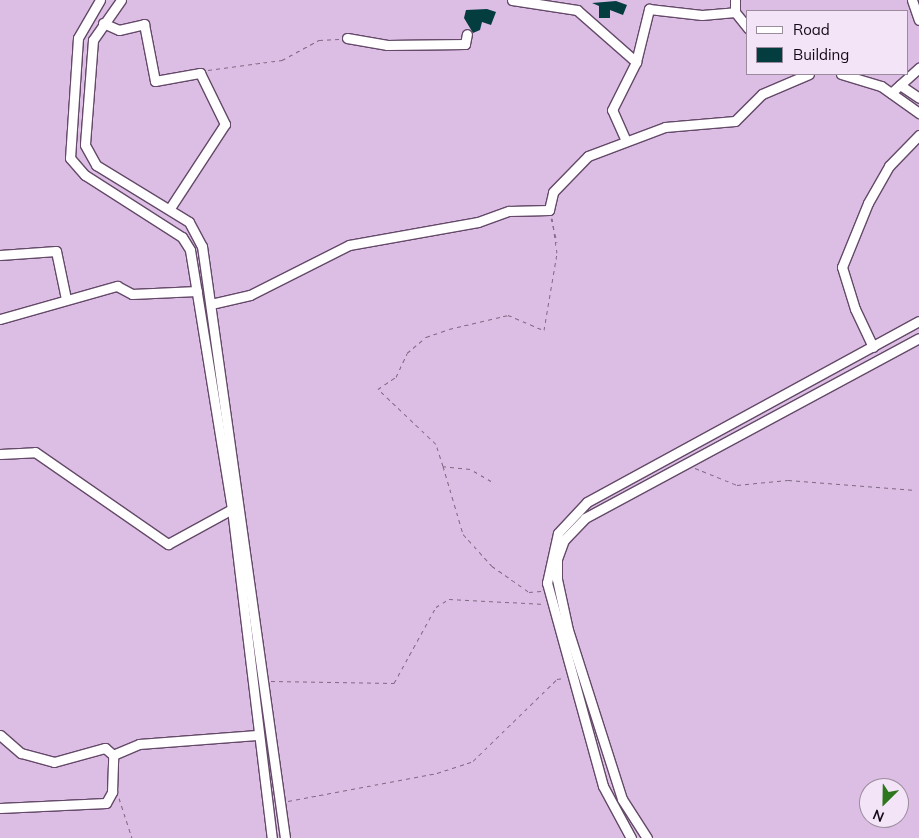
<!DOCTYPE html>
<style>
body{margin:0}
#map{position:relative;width:919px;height:838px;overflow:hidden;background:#dcbde3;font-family:Mulish,sans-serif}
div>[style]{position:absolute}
.building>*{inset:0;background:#043d40}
.path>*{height:1px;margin-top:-0.5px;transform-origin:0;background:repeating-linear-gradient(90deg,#7f6984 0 4px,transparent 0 8px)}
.roads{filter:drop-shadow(1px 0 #644969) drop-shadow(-1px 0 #644969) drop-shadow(0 1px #644969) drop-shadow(0 -1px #644969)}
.minor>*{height:9px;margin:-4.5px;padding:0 4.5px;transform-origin:4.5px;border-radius:4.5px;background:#fff}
span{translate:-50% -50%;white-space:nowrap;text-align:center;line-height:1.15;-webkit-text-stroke:5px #f4e4f7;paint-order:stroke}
.legend{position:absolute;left:746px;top:10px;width:162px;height:65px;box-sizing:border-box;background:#f4e4f7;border:1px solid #9a8c9d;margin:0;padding:6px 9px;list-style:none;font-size:15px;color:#140916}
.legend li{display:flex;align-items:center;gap:10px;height:25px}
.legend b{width:25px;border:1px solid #9a8c9d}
.north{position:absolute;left:859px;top:778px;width:50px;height:50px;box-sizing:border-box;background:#f4e4f7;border:1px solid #9a8c9d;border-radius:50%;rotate:203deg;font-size:14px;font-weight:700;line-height:20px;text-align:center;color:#140916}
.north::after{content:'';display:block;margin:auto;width:18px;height:22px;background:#2d781e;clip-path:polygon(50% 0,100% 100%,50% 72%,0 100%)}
</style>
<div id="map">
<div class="building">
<div style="clip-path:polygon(616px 1px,627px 5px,623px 15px,610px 10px,610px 18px,599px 18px,599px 6px,592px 3px)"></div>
<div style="clip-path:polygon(487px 9px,496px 12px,491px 25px,482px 22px,480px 30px,473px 33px,464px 18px,466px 10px)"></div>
</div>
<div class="path">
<div style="left:208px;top:70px;width:75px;rotate:-7.7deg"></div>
<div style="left:282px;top:60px;width:42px;rotate:-28.4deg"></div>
<div style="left:319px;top:40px;width:20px;rotate:-3deg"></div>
<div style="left:551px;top:218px;width:25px;rotate:76deg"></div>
<div style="left:443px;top:466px;width:23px;rotate:-108deg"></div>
<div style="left:436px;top:444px;width:80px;rotate:-136.5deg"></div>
<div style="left:378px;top:389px;width:22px;rotate:-34deg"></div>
<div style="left:396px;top:377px;width:26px;rotate:-65deg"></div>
<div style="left:407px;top:353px;width:25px;rotate:-40deg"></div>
<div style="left:426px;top:337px;width:24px;rotate:-19deg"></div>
<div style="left:449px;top:329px;width:61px;rotate:-13.3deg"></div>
<div style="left:508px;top:315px;width:39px;rotate:23deg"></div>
<div style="left:544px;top:330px;width:78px;rotate:-80.4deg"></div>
<div style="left:557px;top:253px;width:35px;rotate:-98deg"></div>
<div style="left:695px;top:468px;width:45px;rotate:22deg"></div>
<div style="left:737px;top:485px;width:51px;rotate:-5.6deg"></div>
<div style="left:788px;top:480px;width:128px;rotate:4.5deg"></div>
<div style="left:491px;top:481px;width:24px;rotate:-150deg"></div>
<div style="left:470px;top:469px;width:27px;rotate:-174deg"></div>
<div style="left:443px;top:466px;width:71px;rotate:73.6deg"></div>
<div style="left:463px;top:534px;width:43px;rotate:47.8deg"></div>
<div style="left:492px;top:566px;width:45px;rotate:35.1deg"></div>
<div style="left:529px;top:592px;width:12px;rotate:-5deg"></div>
<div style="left:271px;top:681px;width:123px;rotate:0.9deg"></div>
<div style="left:394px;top:683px;width:87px;rotate:-61.1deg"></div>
<div style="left:436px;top:607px;width:15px;rotate:-32deg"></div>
<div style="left:449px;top:599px;width:96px;rotate:3deg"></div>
<div style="left:119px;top:798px;width:42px;rotate:72deg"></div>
<div style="left:288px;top:801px;width:152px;rotate:-10.6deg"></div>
<div style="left:437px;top:773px;width:38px;rotate:-18deg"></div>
<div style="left:473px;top:761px;width:117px;rotate:-44.3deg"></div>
<div style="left:557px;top:679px;width:7px;rotate:-8deg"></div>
</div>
<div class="roads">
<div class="minor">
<div style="left:100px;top:0;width:44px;rotate:120.1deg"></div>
<div style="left:78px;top:38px;width:120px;rotate:93.8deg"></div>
<div style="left:70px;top:158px;width:23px;rotate:49deg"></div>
<div style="left:85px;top:175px;width:115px;rotate:32.6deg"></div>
<div style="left:182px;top:237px;width:15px;rotate:58deg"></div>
<div style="left:190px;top:250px;width:262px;rotate:80.8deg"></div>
<div style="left:232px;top:509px;width:331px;rotate:83.1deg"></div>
<div style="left:121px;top:0;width:49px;rotate:125deg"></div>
<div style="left:93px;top:40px;width:105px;rotate:94.4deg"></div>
<div style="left:85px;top:145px;width:23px;rotate:61deg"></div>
<div style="left:96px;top:165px;width:109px;rotate:31.5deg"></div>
<div style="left:189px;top:222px;width:27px;rotate:62deg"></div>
<div style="left:202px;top:246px;width:598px;rotate:82.02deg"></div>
<div style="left:512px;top:0;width:66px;rotate:8.7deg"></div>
<div style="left:577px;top:10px;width:79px;rotate:41.4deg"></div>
<div style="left:735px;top:0;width:12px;rotate:90deg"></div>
<div style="left:735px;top:12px;width:21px;rotate:51deg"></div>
<div style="left:912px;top:0;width:21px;rotate:71deg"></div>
<div style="left:103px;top:23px;width:17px;rotate:24deg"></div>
<div style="left:119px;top:30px;width:26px;rotate:-13deg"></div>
<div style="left:144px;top:24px;width:58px;rotate:79.1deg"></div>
<div style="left:155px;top:81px;width:46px;rotate:-10.1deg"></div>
<div style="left:200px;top:73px;width:57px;rotate:63.9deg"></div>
<div style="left:225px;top:124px;width:100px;rotate:123.2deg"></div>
<div style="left:347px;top:38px;width:41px;rotate:9.9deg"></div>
<div style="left:387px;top:45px;width:78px;rotate:-0.7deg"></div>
<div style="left:465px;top:44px;width:10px;rotate:-79deg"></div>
<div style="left:841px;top:74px;width:42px;rotate:16.7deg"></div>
<div style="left:881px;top:86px;width:47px;rotate:35.4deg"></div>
<div style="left:900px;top:85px;width:23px;rotate:34deg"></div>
<div style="left:891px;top:93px;width:38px;rotate:-42deg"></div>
<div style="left:626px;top:141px;width:34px;rotate:-114deg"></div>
<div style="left:612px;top:110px;width:54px;rotate:-63.4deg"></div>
<div style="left:636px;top:62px;width:55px;rotate:-76.2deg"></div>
<div style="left:649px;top:9px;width:53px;rotate:6.5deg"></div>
<div style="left:702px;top:15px;width:33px;rotate:-5deg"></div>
<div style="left:0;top:255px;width:56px;rotate:-4.1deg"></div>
<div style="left:56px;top:251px;width:49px;rotate:78.2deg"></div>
<div style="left:211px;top:304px;width:40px;rotate:-13deg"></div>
<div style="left:250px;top:295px;width:111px;rotate:-26.8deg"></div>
<div style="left:349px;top:245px;width:131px;rotate:-10.1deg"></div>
<div style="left:478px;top:222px;width:33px;rotate:-20deg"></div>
<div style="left:509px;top:211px;width:40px;rotate:-1.4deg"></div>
<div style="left:549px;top:210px;width:18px;rotate:-77deg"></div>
<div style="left:553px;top:192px;width:50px;rotate:-45.8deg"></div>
<div style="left:588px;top:156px;width:82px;rotate:-20.6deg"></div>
<div style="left:665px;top:127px;width:70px;rotate:-4.9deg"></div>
<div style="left:735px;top:121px;width:38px;rotate:-45deg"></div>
<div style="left:762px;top:94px;width:51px;rotate:-23.1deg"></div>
<div style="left:0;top:319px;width:122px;rotate:-15.8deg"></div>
<div style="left:117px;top:286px;width:17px;rotate:28deg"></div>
<div style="left:132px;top:294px;width:65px;rotate:-2.6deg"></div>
<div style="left:873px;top:347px;width:42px;rotate:-115.3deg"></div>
<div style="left:855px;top:309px;width:44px;rotate:-107.2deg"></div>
<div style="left:842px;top:267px;width:69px;rotate:-67.9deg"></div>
<div style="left:868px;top:203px;width:43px;rotate:-60.4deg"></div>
<div style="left:889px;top:166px;width:43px;rotate:-45.9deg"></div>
<div style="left:0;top:454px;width:35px;rotate:-3deg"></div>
<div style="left:35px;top:452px;width:162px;rotate:34.7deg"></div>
<div style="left:168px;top:544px;width:73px;rotate:-28.7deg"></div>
<div style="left:0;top:735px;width:28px;rotate:41deg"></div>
<div style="left:21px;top:753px;width:34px;rotate:15deg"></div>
<div style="left:54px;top:762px;width:53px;rotate:-15.4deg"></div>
<div style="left:105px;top:748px;width:11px;rotate:41deg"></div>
<div style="left:0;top:808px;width:106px;rotate:-2.7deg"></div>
<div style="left:106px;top:803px;width:13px;rotate:-61deg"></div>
<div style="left:112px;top:792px;width:37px;rotate:-88deg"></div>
<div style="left:113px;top:755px;width:28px;rotate:-23deg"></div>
<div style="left:139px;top:744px;width:118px;rotate:-4.4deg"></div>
<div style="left:631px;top:838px;width:59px;rotate:-118.3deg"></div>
<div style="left:603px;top:786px;width:211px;rotate:-105.4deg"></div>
<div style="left:547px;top:583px;width:51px;rotate:-77.6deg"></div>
<div style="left:558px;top:533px;width:42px;rotate:-46.9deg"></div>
<div style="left:587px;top:502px;width:378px;rotate:-28.6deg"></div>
<div style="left:647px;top:838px;width:46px;rotate:-122.7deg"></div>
<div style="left:622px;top:799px;width:177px;rotate:-107.7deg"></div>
<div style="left:568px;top:630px;width:52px;rotate:-102.2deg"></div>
<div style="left:557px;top:579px;width:20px;rotate:-90deg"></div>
<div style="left:557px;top:559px;width:20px;rotate:-70deg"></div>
<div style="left:564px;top:540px;width:30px;rotate:-46deg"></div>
<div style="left:585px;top:518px;width:379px;rotate:-28.3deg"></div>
</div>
</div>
<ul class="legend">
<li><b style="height:6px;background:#fff"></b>Road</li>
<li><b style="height:14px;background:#043d40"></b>Building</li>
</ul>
<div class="north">N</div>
</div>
